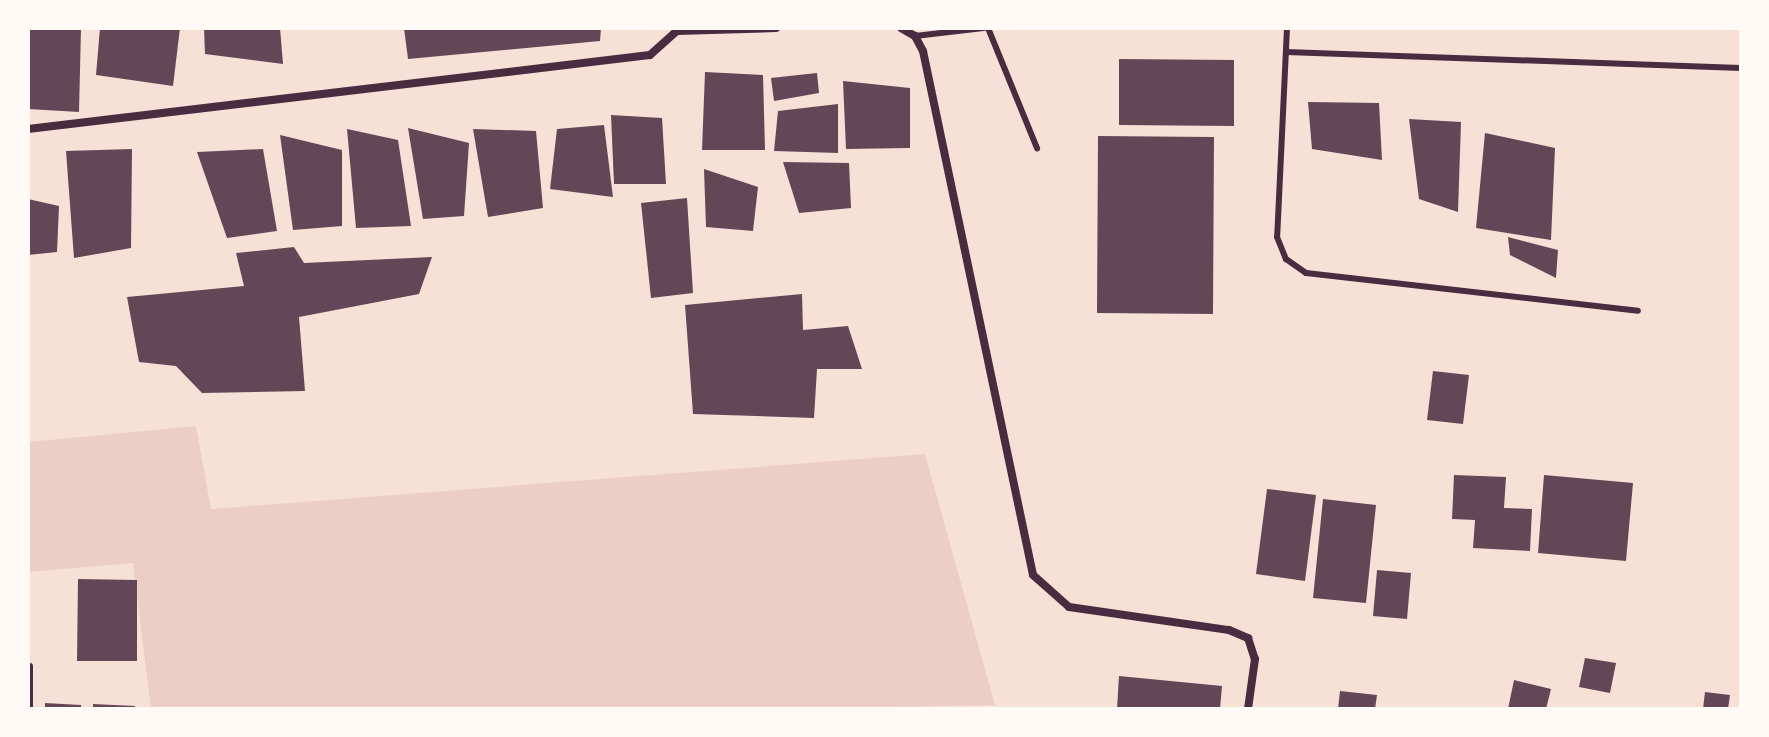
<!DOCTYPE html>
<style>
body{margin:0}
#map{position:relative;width:1769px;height:737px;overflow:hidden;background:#f7e1d7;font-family:"Space Grotesk",sans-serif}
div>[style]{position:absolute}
.green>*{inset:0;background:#ebcfc5}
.building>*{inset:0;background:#644757}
.service>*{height:6px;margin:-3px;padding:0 3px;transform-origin:3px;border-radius:3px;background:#4a2c40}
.minor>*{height:8px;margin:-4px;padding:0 4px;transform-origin:4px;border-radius:4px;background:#4a2c40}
span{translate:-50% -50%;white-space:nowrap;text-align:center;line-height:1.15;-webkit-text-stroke:7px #fffaf5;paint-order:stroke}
.frame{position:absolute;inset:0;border:30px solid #fffaf5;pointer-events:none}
</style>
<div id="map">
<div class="green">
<div style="clip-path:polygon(196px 426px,211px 509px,925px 454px,995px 705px,793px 709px,151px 709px,133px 563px,28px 572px,28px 442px)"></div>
</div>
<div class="building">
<div style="clip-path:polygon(28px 28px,81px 28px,79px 112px,28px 109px)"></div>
<div style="clip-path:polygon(100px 28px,180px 28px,173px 86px,96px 75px)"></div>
<div style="clip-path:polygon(204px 28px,280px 28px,283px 64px,205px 54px)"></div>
<div style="clip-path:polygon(404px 28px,601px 28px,600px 41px,408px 59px)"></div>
<div style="clip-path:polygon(1119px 59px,1234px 60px,1234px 126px,1119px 125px)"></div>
<div style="clip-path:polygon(705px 72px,763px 75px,765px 150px,702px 150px)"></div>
<div style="clip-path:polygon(817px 73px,819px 93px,774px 101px,771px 78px)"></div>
<div style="clip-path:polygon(843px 81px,910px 88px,910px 148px,846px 149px)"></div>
<div style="clip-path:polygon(1308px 102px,1379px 103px,1382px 160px,1312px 149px)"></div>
<div style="clip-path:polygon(838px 104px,838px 153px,774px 151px,778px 111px)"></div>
<div style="clip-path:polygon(611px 115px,662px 118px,666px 184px,614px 184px)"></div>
<div style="clip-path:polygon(1409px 119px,1461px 122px,1458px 212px,1419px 199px)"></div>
<div style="clip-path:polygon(604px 125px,613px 197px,550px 189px,557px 129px)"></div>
<div style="clip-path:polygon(408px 128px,469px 143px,464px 216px,423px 219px)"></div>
<div style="clip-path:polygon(347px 129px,398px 140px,411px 226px,356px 228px)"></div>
<div style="clip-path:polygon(473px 129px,536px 131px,543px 208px,488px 217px)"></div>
<div style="clip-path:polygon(1485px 133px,1555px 148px,1551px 240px,1476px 228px)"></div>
<div style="clip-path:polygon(280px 135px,342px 150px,342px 226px,293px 230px)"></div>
<div style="clip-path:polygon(1098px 136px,1214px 137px,1213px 314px,1097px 313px)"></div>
<div style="clip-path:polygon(132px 149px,131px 248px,74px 258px,66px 151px)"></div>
<div style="clip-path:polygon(263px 149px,277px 231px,227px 238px,197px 152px)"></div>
<div style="clip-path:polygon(783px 162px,849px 163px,851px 208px,799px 213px)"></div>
<div style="clip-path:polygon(704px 169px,758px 187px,753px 231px,706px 227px)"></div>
<div style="clip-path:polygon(687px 198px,693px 293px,651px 298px,641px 203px)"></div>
<div style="clip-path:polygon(28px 199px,59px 206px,57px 252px,28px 255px)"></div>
<div style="clip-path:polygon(1508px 237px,1558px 250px,1556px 278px,1510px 255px)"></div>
<div style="clip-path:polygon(294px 247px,304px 263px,432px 257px,419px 294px,299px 317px,305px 391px,202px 393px,176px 366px,139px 362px,127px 297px,244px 286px,236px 253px)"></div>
<div style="clip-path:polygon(802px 294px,803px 330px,848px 326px,862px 369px,817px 369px,814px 418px,693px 414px,685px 305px)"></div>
<div style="clip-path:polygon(1433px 371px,1469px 375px,1463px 424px,1427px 420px)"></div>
<div style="clip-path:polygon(1454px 475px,1506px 477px,1504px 508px,1532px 509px,1530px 551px,1473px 548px,1475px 520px,1452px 519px)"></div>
<div style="clip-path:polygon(1544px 475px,1633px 483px,1626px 561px,1538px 553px)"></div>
<div style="clip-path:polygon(1267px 489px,1316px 495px,1305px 581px,1256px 574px)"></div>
<div style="clip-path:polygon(1323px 499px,1376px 505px,1366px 603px,1313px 598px)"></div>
<div style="clip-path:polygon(1377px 570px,1411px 573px,1407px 619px,1373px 616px)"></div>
<div style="clip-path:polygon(78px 579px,137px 580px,137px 661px,77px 661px)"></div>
<div style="clip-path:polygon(1585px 658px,1616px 663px,1610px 693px,1579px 687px)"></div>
<div style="clip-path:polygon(1119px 676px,1222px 686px,1220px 709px,1117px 709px)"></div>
<div style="clip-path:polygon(1514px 680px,1551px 689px,1546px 709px,1508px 709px)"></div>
<div style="clip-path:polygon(1340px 691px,1377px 695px,1375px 709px,1338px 709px)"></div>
<div style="clip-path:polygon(1705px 692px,1730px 695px,1728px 709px,1703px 709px)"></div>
<div style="clip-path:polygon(45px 703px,81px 705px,81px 709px,45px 709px)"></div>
<div style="clip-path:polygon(93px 704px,135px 706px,135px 709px,93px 709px)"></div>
</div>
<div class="service">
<div style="left:988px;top:28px;width:130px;rotate:67.8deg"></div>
<div style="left:1287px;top:28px;width:209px;rotate:92.7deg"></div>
<div style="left:1277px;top:237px;width:24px;rotate:68deg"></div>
<div style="left:1286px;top:259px;width:24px;rotate:35deg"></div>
<div style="left:1306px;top:273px;width:334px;rotate:6.5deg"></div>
<div style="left:915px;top:36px;width:69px;rotate:-6.6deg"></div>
<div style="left:1286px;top:52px;width:455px;rotate:2deg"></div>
<div style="left:30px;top:666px;width:43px;rotate:90deg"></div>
</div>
<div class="minor">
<div style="left:677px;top:28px;width:3px;rotate:90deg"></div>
<div style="left:677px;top:31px;width:99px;rotate:-1.7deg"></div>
<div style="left:901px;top:28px;width:16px;rotate:30deg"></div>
<div style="left:915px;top:36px;width:17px;rotate:62deg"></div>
<div style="left:923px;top:51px;width:535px;rotate:78.14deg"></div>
<div style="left:1033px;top:575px;width:48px;rotate:41.6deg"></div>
<div style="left:1069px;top:607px;width:162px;rotate:8.2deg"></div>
<div style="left:1229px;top:630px;width:21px;rotate:23deg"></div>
<div style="left:1248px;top:638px;width:22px;rotate:72deg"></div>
<div style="left:1255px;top:659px;width:50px;rotate:98deg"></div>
<div style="left:28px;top:129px;width:626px;rotate:-6.78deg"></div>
<div style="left:650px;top:55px;width:36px;rotate:-42deg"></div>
</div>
<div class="frame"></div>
</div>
